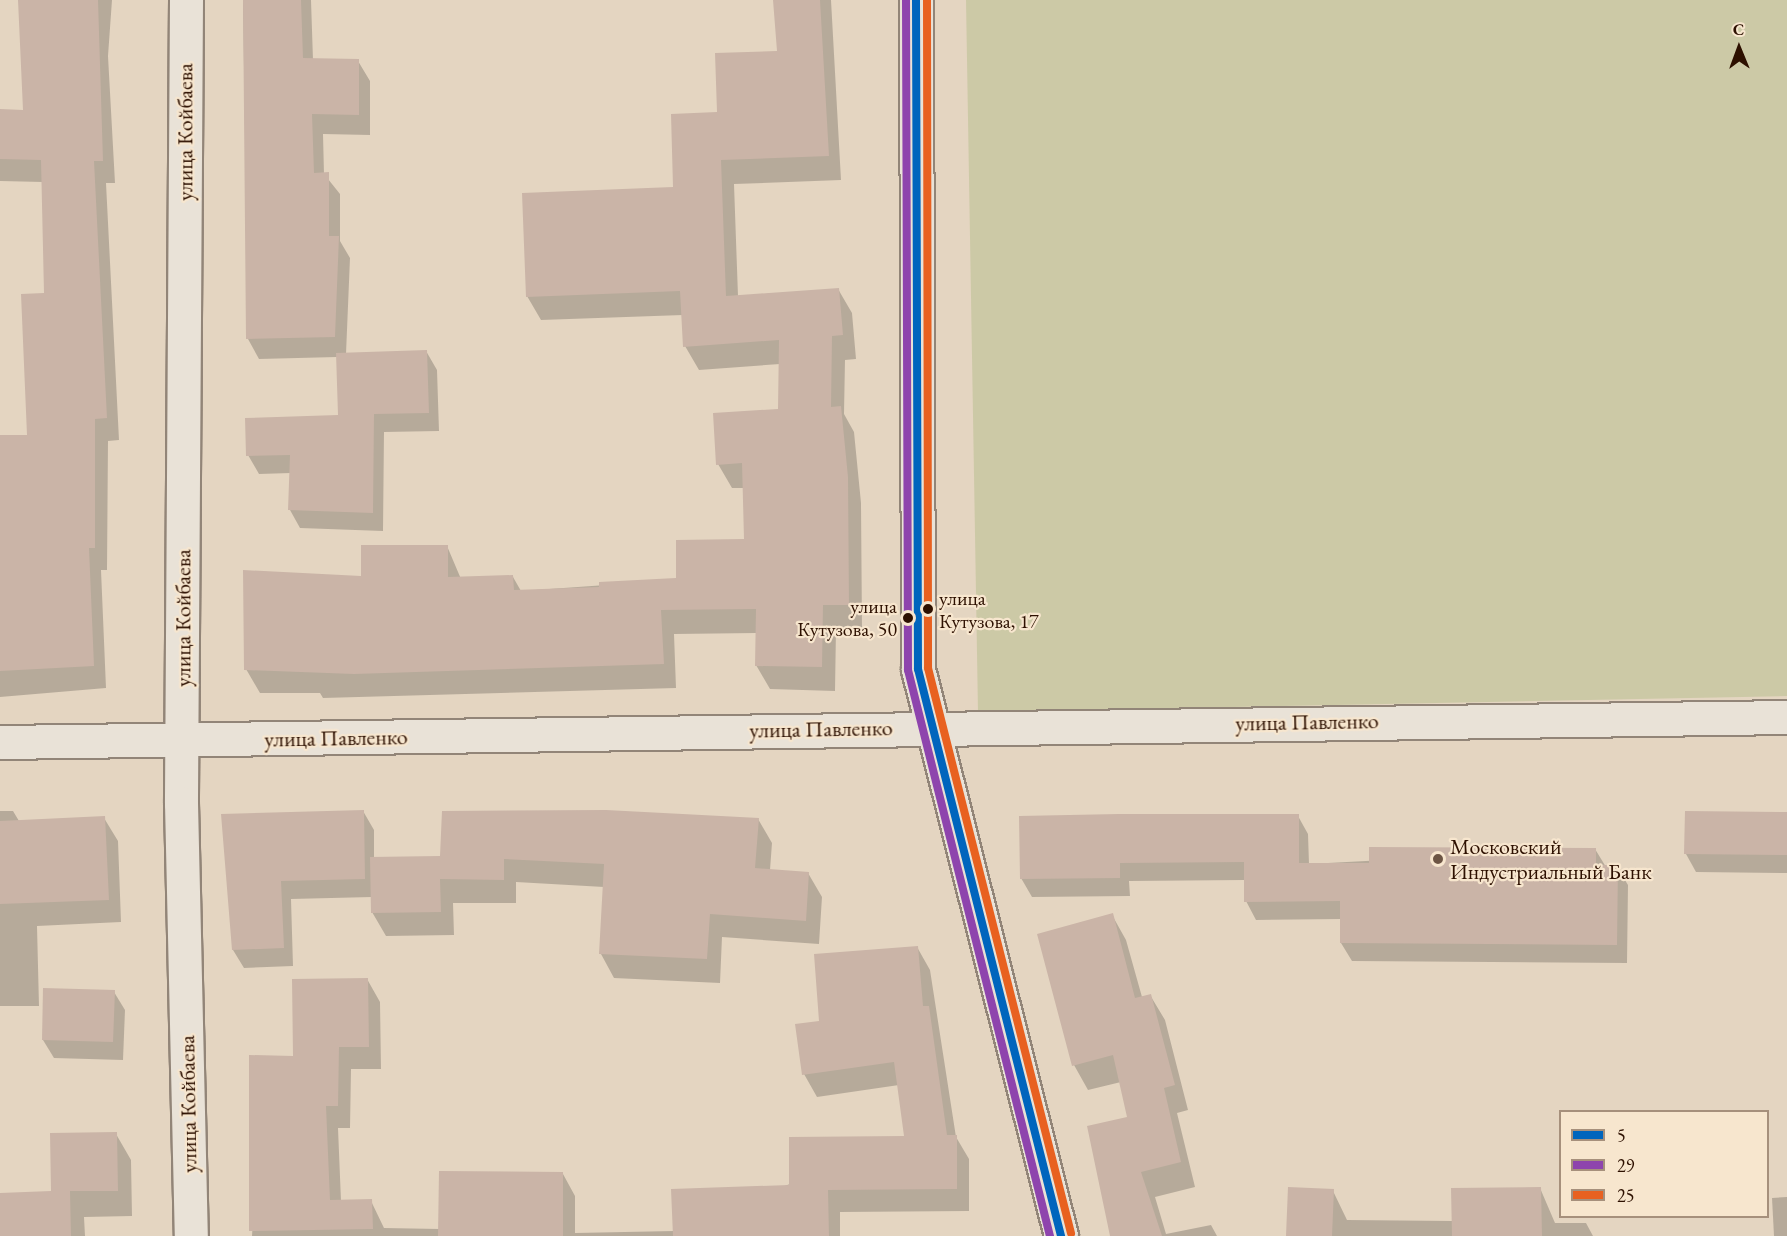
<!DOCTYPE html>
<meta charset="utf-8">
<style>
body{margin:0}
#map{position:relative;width:1787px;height:1236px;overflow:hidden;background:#e4d5c1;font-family:"EB Garamond",serif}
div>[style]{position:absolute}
.green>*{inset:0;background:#ccc9a6}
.shadow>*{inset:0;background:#0003}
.building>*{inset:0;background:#cab4a7}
.roads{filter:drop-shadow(2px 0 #928578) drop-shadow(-2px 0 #928578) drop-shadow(0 2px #928578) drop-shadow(0 -2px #928578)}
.street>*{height:33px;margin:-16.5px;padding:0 16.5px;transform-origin:16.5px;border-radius:16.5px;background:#e9e2d7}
.secondary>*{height:33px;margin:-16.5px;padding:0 16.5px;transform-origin:16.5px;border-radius:16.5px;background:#e9e2d7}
.bus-1>*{height:8px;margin:-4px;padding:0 4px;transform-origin:4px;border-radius:4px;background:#0065bd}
.bus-2>*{height:8px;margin:-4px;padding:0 4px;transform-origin:4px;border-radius:4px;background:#8e44ad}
.bus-3>*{height:8px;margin:-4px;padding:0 4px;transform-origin:4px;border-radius:4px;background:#e86120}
.dots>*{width:16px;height:16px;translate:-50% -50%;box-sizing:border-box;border:3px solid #f7e6ce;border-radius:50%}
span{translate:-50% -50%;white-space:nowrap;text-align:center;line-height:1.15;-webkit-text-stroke:4.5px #f7e6ce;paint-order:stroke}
.bus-label{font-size:20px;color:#2d1000}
.left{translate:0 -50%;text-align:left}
.right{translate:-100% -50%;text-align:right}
.street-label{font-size:22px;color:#2d1000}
.poi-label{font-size:22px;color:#2d1000}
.legend{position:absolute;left:1559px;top:1110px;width:210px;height:108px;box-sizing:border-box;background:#f7e6ce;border:2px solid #a6907c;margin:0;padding:8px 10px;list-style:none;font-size:18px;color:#2d1000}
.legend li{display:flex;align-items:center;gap:12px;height:30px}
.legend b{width:30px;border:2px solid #a6907c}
.north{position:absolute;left:1709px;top:18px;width:60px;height:60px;-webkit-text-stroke:4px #f7e6ce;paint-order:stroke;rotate:359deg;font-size:16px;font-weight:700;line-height:24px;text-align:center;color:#2d1000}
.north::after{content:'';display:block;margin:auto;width:21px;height:27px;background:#2d1000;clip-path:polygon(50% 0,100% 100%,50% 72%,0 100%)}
</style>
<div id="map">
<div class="green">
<div style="clip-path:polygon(966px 0,1787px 0,1787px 696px,978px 712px)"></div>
</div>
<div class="shadow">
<div style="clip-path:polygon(20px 0,112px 0,108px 56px,115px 183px,106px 183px,119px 440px,108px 441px,107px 570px,101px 570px,106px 688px,0 697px,0 437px,29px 437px,45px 295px,43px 182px,0 181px,0 111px,25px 111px)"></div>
<div style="clip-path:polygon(243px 0,311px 0,313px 60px,358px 61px,370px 81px,370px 135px,323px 134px,324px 174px,340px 194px,340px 241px,350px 258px,346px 354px,426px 351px,437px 370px,439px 431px,384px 432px,383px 531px,300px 528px,290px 510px,291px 473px,259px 474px,248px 455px,339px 417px,337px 357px,259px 359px,248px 339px)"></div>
<div style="clip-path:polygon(778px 0,831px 0,841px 180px,734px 184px,738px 296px,838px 289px,852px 313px,856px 359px,845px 360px,844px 414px,854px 432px,861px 503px,862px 628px,836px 629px,835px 691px,770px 689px,756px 665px,757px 633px,674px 634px,676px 688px,323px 698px,320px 693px,260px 693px,246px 669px,363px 577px,447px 546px,461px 579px,513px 577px,521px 591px,677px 580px,745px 541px,744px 488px,732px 488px,718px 464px,780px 411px,780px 364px,699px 370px,685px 346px,683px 315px,541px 320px,527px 296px,675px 189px,718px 113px,778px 52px)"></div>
<div style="clip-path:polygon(0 811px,13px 811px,19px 821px,104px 818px,118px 841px,121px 922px,37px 926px,39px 1006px,0 1006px)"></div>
<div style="clip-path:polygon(363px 811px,374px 830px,374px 859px,442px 858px,758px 819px,772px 843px,770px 870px,808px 873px,822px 897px,819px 944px,722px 937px,720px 983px,614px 978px,601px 954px,604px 887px,516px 882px,516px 903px,453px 903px,454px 935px,386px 936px,372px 912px,372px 897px,291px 899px,293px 966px,244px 968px,233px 950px,223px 816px)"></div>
<div style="clip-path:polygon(1787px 814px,1787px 873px,1696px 872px,1686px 854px)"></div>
<div style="clip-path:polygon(1298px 816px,1308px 834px,1309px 864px,1595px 849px,1606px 867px,1617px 867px,1628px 885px,1627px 963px,1352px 961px,1341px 943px,1342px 919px,1256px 920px,1246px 901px,1245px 880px,1129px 881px,1130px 896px,1032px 897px,1021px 878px)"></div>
<div style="clip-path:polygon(1112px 915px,1126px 940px,1142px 997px,1150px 995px,1165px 1020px,1188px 1110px,1177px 1113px,1195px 1187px,1155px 1197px,1166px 1234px,1211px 1225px,1217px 1236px,1112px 1236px,1089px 1127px,1129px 1118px,1121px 1082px,1088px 1090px,1074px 1065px)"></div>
<div style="clip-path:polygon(917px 947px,930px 970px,956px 1137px,969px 1159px,969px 1211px,840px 1212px,840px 1236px,252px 1236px,254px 1201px,295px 1057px,367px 979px,380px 1002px,381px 1069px,351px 1069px,350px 1128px,338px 1128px,341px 1201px,371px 1201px,384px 1228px,440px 1229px,563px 1174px,575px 1196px,575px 1233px,674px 1231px,906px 1137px,899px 1085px,817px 1097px,804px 1074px,821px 1022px)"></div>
<div style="clip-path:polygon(114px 992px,125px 1010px,123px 1060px,54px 1058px,43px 1040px)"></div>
<div style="clip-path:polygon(116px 1134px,131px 1160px,132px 1216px,84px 1217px,85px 1236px,0 1236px,0 1193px,53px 1193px)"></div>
<div style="clip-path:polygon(1540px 1188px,1555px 1223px,1586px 1223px,1593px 1236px,1288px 1236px,1333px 1191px,1347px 1220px,1453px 1221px)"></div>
<div style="clip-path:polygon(1787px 1197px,1787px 1236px,1774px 1236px,1772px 1198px)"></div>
</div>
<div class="building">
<div style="clip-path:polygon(18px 0,98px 0,103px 161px,94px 161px,107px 418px,95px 419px,95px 548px,89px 548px,94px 666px,0 671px,0 435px,27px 435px,21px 294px,44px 293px,41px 160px,0 159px,0 109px,23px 110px)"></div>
<div style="clip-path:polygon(243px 0,301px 0,303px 58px,359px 59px,359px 115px,312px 114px,314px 173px,329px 172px,329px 236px,339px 236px,335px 337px,246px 339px)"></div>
<div style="clip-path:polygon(773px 0,820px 0,829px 156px,721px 160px,726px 296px,839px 288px,843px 335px,832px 336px,831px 407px,841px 406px,848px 477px,849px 605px,823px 605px,822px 667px,755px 666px,756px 609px,661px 610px,664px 664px,354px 674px,244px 670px,243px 570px,361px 576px,361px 545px,448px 545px,448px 577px,513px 575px,514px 590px,599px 587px,599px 582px,676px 578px,676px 540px,744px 539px,742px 463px,716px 465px,713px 413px,778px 409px,779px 340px,683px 347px,680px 291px,526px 297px,522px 193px,673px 187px,671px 114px,717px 112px,715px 53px,777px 51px)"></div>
<div style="clip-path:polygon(427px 350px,429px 413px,374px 414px,373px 513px,288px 510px,290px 455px,246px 456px,245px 418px,338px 415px,336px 353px)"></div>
<div style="clip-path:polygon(364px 810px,365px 879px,281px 881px,284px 948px,232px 950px,221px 814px)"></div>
<div style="clip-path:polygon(606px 810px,759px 818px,755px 868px,809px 872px,806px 921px,710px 914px,707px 959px,599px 954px,604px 864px,504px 859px,504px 880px,440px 879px,441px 912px,371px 913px,370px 857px,440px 856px,442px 811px)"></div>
<div style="clip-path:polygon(1685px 811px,1787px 812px,1787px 855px,1684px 854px)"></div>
<div style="clip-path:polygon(1119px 814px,1299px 814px,1299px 863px,1369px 863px,1369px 847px,1596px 848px,1596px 865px,1618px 865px,1617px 945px,1340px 943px,1340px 901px,1244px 902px,1244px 862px,1120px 863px,1120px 878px,1020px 879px,1019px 816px)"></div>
<div style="clip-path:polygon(105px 816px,109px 900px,0 904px,0 821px)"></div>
<div style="clip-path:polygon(1113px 913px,1135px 998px,1151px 994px,1175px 1085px,1164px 1088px,1181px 1162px,1141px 1172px,1162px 1236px,1110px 1236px,1087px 1126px,1127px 1117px,1113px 1055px,1072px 1066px,1037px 934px)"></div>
<div style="clip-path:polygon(918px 946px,923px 1006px,929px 1006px,947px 1135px,957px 1135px,957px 1189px,828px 1190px,829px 1236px,673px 1236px,671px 1189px,789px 1185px,789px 1137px,904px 1136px,894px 1062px,802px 1075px,795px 1024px,819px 1021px,814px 954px)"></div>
<div style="clip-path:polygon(368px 978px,369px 1047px,339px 1047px,338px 1106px,326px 1106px,330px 1200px,372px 1199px,373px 1229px,249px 1231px,249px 1055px,293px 1056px,292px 979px)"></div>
<div style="clip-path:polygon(43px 988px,115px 990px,113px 1042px,42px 1040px)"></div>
<div style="clip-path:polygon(117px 1132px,118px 1191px,70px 1191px,71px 1236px,0 1236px,0 1193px,51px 1191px,50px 1133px)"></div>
<div style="clip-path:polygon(439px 1171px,563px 1172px,563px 1236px,438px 1236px)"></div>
<div style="clip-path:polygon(1288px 1187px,1334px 1189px,1332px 1236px,1286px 1236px)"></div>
<div style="clip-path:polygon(1541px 1187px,1542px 1236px,1452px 1236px,1451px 1188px)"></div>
</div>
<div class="roads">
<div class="street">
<div style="left:186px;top:0;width:803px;rotate:90.36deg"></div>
<div style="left:181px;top:803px;width:433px;rotate:88.7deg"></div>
</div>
<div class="secondary">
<div style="left:916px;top:0;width:669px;rotate:89.83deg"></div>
<div style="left:918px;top:669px;width:585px;rotate:75.84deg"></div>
<div style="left:0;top:742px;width:1787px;rotate:-0.8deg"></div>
</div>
</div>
<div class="bus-1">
<div style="left:916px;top:0;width:669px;rotate:89.83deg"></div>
<div style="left:918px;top:669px;width:585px;rotate:75.84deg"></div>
</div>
<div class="bus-2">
<div style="left:906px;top:0;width:670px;rotate:89.83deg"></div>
<div style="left:908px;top:670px;width:584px;rotate:75.92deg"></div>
</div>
<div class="bus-3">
<div style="left:927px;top:0;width:668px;rotate:89.91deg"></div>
<div style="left:928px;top:668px;width:583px;rotate:75.8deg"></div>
</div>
<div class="dots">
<div style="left:928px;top:609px;background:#2d1000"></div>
<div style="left:908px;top:618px;background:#2d1000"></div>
<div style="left:1438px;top:859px;background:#6d5544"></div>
</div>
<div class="bus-label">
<span class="left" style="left:939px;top:610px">улица<br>Кутузова, 17</span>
<span class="right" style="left:897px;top:618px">улица<br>Кутузова, 50</span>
</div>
<div class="street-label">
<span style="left:185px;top:132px;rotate:-90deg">улица Койбаева</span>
<span style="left:183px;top:618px;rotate:-90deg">улица Койбаева</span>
<span style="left:1307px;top:722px;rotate:-1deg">улица Павленко</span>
<span style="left:821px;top:729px;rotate:-1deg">улица Павленко</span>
<span style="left:336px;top:738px;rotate:-1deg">улица Павленко</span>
<span style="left:188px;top:1104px;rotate:-91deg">улица Койбаева</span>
</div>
<div class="poi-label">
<span class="left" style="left:1450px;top:859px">Московский<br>Индустриальный Банк</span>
</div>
<ul class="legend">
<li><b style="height:8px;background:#0065bd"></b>5</li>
<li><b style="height:8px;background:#8e44ad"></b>29</li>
<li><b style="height:8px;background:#e86120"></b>25</li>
</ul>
<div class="north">С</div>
</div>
